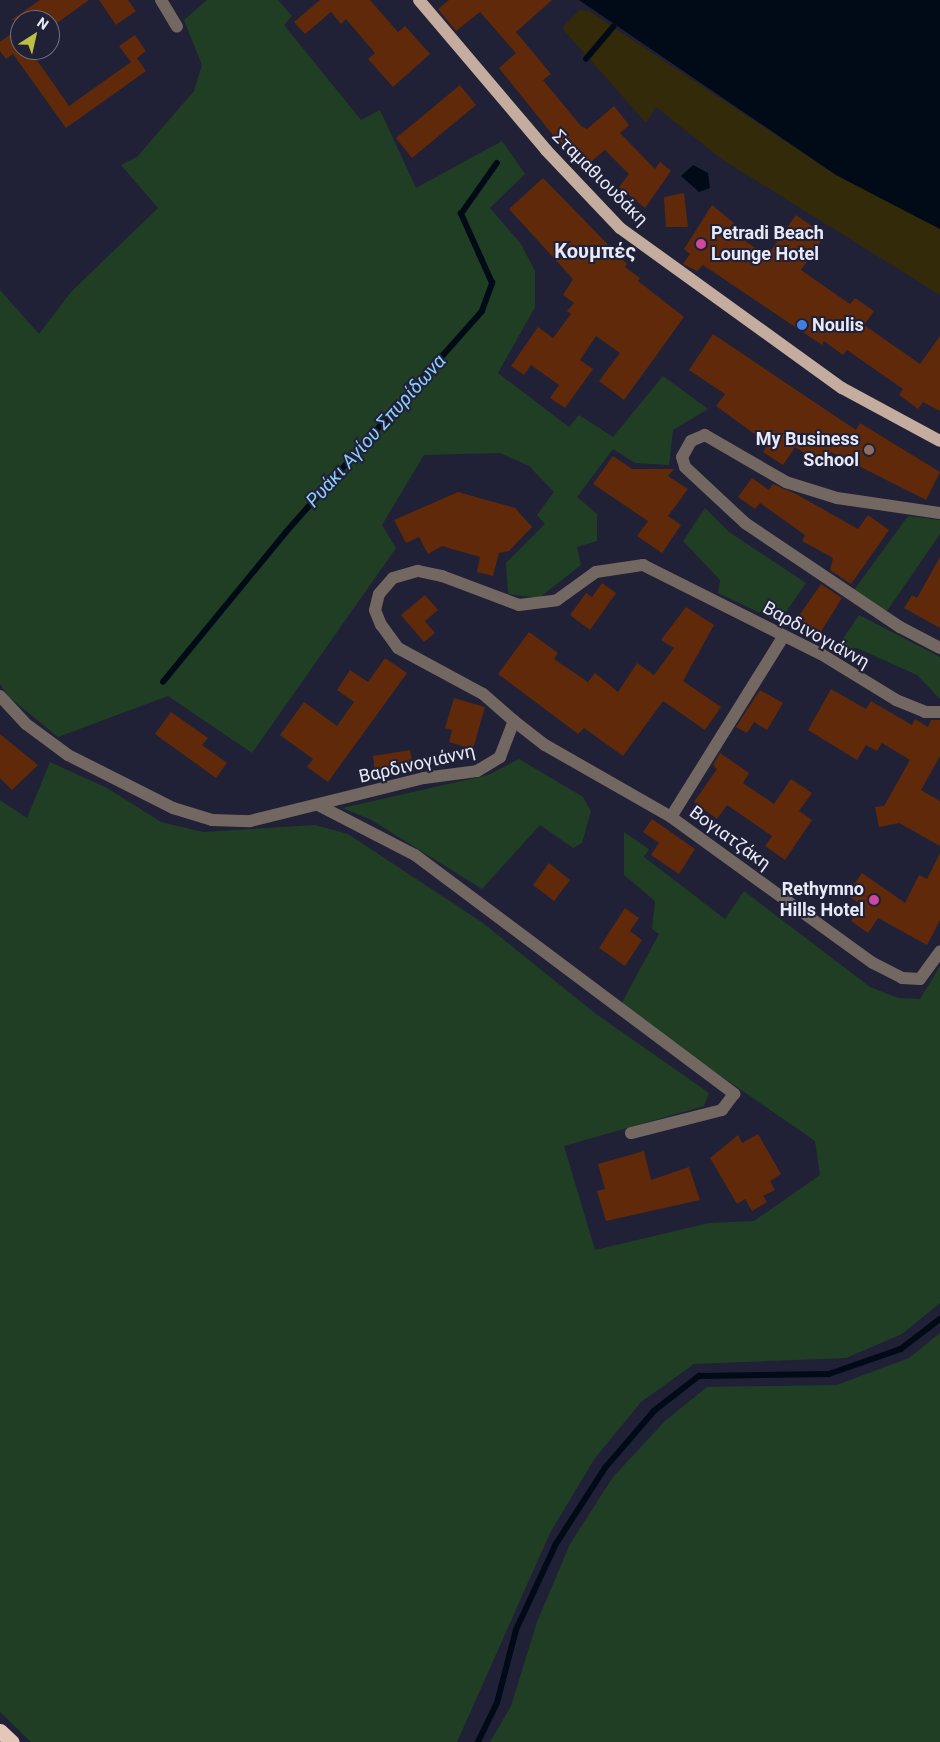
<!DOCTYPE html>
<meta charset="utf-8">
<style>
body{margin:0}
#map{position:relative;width:940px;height:1742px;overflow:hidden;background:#202136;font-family:Roboto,sans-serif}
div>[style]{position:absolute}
.green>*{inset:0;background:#203e24}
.sand>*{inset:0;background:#332a09}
.water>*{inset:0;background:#000b17}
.stream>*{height:5.5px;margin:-2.75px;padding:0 2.75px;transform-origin:2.75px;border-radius:2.75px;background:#000b17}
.building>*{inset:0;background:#5f290a}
.street>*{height:12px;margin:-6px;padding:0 6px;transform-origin:6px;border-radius:6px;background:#736761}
.primary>*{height:12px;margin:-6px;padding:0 6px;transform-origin:6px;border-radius:6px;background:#c4ac9f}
.highway>*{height:15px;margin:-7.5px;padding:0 7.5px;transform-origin:7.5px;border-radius:7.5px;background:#e4c7b8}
.dots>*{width:14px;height:14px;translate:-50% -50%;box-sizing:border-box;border:2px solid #202136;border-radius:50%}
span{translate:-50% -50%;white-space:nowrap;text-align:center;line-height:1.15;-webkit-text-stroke:4px #202136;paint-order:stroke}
.street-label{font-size:18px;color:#e8e9f8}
.poi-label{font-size:18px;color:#e8e9f8;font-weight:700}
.left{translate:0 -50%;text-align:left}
.right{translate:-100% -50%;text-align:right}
.water-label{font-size:19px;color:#8ad0fd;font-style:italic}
.quarter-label{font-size:20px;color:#e8e9f8;font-weight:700}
.north{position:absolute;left:10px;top:10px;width:50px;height:50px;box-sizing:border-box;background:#202136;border:1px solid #707184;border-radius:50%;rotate:35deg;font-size:14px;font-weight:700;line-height:20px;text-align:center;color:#e8e9f8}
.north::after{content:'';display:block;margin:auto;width:18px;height:22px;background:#bdbf43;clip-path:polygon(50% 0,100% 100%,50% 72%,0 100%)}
</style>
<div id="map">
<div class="green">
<div style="clip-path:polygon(207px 0,278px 0,292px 16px,284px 25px,361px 120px,380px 110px,416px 188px,502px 141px,525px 174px,490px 208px,521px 244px,535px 271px,535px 307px,498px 373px,569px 427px,579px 415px,613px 437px,663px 376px,708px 409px,673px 430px,669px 465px,635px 463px,613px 449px,577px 497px,597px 514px,597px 541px,577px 547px,581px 565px,539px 598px,508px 594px,506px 563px,545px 524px,537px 515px,554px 492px,529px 466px,500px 453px,424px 455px,382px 525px,396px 548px,252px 753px,168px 696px,58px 737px,9px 697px,0 684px,0 290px,39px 334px,71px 292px,158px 208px,121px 165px,137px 157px,194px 91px,202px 65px,184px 20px)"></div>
<div style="clip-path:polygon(705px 508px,729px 532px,806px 583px,779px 622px,718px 593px,720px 580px,683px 541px)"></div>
<div style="clip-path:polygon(908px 516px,940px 520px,940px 534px,887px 611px,854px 590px)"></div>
<div style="clip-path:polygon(859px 615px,940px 657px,940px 699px,917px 675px,857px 648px,836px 649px)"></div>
<div style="clip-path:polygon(519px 759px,583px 797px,591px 811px,582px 843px,573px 848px,540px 825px,482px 889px,370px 819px,342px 808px,488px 775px)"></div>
<div style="clip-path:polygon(50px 762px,107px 788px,161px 822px,203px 832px,315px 825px,348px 834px,483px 923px,596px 1014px,709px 1093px,704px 1106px,564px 1146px,595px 1250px,709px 1223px,754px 1221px,820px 1175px,815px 1141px,620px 1006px,659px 934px,652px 929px,655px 901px,624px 875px,624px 832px,649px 849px,644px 857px,725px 919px,744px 891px,870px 987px,898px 998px,920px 999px,940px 966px,940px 1303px,902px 1334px,846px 1358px,694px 1364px,641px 1402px,595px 1458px,550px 1533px,457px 1742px,31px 1742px,0 1712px,0 800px,27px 818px)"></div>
<div style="clip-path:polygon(940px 1333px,940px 1742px,490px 1742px,511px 1706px,537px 1622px,570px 1544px,613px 1477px,665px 1421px,707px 1387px,837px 1385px,909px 1358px)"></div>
</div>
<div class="sand">
<div style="clip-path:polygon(579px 10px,589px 11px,836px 175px,940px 229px,940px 295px,723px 160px,656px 107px,646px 123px,562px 28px)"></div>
</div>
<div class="water">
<div style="clip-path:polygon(579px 0,940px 0,940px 229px,836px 175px)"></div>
<div style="clip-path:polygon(693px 165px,708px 173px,710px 188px,699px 192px,681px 176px)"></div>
</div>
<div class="stream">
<div style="left:586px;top:59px;width:42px;rotate:-49.8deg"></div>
<div style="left:163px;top:682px;width:194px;rotate:-50.6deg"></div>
<div style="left:286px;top:532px;width:295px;rotate:-48.4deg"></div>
<div style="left:482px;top:311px;width:30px;rotate:-70deg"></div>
<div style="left:492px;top:283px;width:76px;rotate:-114.2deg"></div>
<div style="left:461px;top:214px;width:62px;rotate:-54.8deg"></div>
<div style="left:478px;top:1742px;width:43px;rotate:-64deg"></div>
<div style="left:497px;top:1703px;width:75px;rotate:-75.4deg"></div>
<div style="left:516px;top:1630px;width:95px;rotate:-65.1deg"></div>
<div style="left:556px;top:1544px;width:90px;rotate:-57.2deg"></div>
<div style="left:605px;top:1468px;width:75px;rotate:-49.3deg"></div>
<div style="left:654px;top:1411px;width:57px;rotate:-37.9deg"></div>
<div style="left:699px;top:1376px;width:130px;rotate:-0.9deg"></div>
<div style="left:829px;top:1374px;width:76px;rotate:-19.1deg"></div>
<div style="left:901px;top:1349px;width:49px;rotate:-37.6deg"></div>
</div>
<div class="building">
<div style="clip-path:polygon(40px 0,89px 0,50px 28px,50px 20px,11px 20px)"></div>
<div style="clip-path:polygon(99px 0,128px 0,136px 11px,116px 25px)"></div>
<div style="clip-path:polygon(320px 0,370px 0,398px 32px,405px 26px,430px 54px,393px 87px,368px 59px,375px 53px,346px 19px,341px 24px,331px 12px,305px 34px,294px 22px)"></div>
<div style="clip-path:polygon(449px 0,552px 0,516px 32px,551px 74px,543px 80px,581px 126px,587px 129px,614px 106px,629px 125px,620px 133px,655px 169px,660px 162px,671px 171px,645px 208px,619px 187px,629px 174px,605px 150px,581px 170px,499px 68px,516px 53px,480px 12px,456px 31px,438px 9px)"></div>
<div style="clip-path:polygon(20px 27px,19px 50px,30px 50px,69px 106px,131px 62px,119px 46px,135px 35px,146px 51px,137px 58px,146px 71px,66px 128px,13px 54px,6px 59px,0 51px,0 42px)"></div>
<div style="clip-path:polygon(460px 85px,476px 105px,412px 158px,396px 138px)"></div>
<div style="clip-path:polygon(543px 178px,627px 264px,625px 267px,640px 278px,638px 281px,684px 317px,624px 400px,599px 381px,620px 353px,596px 336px,580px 360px,593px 369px,565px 408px,550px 398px,559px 385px,531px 365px,524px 375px,511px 366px,538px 327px,553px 338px,571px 314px,567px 311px,574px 303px,563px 295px,573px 279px,509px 209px)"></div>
<div style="clip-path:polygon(684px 193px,688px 227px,666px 227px,664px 197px)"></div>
<div style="clip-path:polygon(712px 205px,734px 223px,728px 229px,767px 256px,796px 215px,825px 235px,801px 270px,850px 304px,855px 298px,874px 311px,864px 325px,920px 364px,940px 336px,940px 411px,923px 402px,918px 409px,899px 395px,903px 389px,847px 350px,843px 355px,824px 341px,822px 345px,703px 265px,697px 271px,683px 264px,690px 254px,684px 249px)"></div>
<div style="clip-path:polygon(713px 334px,856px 430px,860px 423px,940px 472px,926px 500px,831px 452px,823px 465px,795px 447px,783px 465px,763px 452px,768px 444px,716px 406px,725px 394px,689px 370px)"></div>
<div style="clip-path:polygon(613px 456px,632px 469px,674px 469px,668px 476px,688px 489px,668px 516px,681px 525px,662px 553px,637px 536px,648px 521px,593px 484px)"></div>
<div style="clip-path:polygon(752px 478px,769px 490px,773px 484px,796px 494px,858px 529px,868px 515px,889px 530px,851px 584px,830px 570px,833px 558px,802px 541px,805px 535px,760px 503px,755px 509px,738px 497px)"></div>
<div style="clip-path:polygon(458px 492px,515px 508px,532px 527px,509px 551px,499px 553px,493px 576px,477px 572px,480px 557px,442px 546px,428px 554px,419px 537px,406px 543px,394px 520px)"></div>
<div style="clip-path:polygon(940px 557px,940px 628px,904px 608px,912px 595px,917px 598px)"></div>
<div style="clip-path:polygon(602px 583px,616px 593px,590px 630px,570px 615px,586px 593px,592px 597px)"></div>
<div style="clip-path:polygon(821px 584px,842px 598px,817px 638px,794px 623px)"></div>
<div style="clip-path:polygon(425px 595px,438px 610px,425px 621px,435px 633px,424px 642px,401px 615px)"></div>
<div style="clip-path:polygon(686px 607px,714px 625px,683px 681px,721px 707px,705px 730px,663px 701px,623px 756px,584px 728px,578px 734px,498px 674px,529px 632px,558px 653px,554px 659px,588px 682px,595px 673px,618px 692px,637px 663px,654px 675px,674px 648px,661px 640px)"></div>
<div style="clip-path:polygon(385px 658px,407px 673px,328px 782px,307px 767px,313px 759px,280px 735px,304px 702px,337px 726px,354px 702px,337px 690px,350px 670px,368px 682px)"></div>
<div style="clip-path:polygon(831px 689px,866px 709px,871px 701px,912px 725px,915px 719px,928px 727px,931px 720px,940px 720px,940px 756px,921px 790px,940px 801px,940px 846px,899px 823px,879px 827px,875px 807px,884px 806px,910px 760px,882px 743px,877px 751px,866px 745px,857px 760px,808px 730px)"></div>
<div style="clip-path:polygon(760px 690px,783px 703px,767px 730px,754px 722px,747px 733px,736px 727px)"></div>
<div style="clip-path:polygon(454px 698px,485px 707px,473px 749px,449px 742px,452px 730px,445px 728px)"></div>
<div style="clip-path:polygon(171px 712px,208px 738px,202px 745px,227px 763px,216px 778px,155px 734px)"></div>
<div style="clip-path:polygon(0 734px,38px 765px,12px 790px,0 778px)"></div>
<div style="clip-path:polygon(410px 750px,413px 766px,375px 772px,373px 756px)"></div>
<div style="clip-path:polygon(720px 753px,749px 773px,743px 783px,774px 804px,791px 779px,812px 793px,799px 811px,812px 820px,785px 860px,765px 846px,772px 836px,727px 805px,717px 819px,694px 802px,717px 769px,713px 765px)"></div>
<div style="clip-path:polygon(652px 819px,695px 849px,679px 874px,651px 855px,659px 843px,643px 832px)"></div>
<div style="clip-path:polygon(940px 853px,940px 920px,927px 945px,878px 918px,868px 933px,851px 921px,862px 905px,847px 895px,862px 873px,905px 903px,919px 875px,927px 879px)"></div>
<div style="clip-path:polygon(549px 863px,570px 880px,554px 901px,533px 885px)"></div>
<div style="clip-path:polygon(625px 908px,639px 918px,630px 931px,642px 940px,625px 966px,599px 948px)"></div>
<div style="clip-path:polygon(758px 1134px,781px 1174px,770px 1181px,775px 1190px,763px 1196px,767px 1202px,752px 1211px,745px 1199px,737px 1204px,710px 1158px,738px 1135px,742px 1143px)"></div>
<div style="clip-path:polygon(644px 1151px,651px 1180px,689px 1167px,700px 1200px,606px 1221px,597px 1191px,605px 1189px,598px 1164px)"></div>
</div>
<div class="street">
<div style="left:161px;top:0;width:31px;rotate:59deg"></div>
<div style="left:940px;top:513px;width:104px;rotate:-171.7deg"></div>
<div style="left:837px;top:498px;width:53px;rotate:-162.6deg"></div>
<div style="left:786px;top:482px;width:94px;rotate:-149.9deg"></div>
<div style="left:705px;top:435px;width:15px;rotate:157deg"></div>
<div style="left:691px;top:441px;width:18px;rotate:119deg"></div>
<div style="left:682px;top:457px;width:10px;rotate:73deg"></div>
<div style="left:685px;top:467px;width:82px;rotate:43deg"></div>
<div style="left:745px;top:523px;width:187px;rotate:33.9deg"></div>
<div style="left:900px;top:627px;width:45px;rotate:27.7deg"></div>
<div style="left:0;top:696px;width:38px;rotate:47deg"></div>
<div style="left:26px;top:724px;width:52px;rotate:36.4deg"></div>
<div style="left:68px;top:755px;width:118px;rotate:26.8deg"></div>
<div style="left:173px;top:808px;width:41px;rotate:17.1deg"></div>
<div style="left:212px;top:820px;width:38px;rotate:2deg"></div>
<div style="left:250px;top:821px;width:179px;rotate:-13.9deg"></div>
<div style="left:424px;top:778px;width:53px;rotate:-7.5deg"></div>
<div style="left:477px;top:771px;width:27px;rotate:-31deg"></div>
<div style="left:500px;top:757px;width:39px;rotate:-69deg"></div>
<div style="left:514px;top:721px;width:41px;rotate:-138.9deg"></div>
<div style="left:483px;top:694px;width:97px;rotate:-151.6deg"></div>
<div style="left:398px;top:648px;width:29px;rotate:-126deg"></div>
<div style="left:381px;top:625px;width:16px;rotate:-112deg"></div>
<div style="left:375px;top:610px;width:16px;rotate:-76deg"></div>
<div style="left:379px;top:594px;width:21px;rotate:-49deg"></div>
<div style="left:393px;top:578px;width:26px;rotate:-16deg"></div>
<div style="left:418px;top:571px;width:25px;rotate:12deg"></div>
<div style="left:442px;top:576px;width:82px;rotate:20.6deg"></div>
<div style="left:519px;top:605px;width:38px;rotate:-7deg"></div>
<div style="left:557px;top:600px;width:48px;rotate:-35.7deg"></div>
<div style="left:596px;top:572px;width:48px;rotate:-8.5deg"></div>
<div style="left:643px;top:565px;width:199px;rotate:26.6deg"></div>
<div style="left:821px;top:654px;width:88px;rotate:31.5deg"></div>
<div style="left:896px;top:700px;width:31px;rotate:22deg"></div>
<div style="left:925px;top:712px;width:15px"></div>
<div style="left:514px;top:721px;width:39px;rotate:38deg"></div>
<div style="left:545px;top:745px;width:145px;rotate:29.7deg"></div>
<div style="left:671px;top:817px;width:249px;rotate:35.9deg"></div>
<div style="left:873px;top:963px;width:33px;rotate:27deg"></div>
<div style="left:902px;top:978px;width:18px;rotate:3deg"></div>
<div style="left:920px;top:979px;width:34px;rotate:-54deg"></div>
<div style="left:318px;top:805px;width:109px;rotate:27.3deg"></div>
<div style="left:415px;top:855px;width:399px;rotate:36.8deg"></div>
<div style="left:734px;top:1094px;width:20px;rotate:127deg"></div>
<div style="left:722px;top:1110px;width:94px;rotate:165.8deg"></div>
<div style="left:671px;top:817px;width:212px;rotate:-58.1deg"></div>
</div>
<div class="primary">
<div style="left:419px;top:0;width:197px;rotate:49.7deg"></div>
<div style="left:546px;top:150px;width:108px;rotate:46.5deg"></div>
<div style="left:620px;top:228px;width:274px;rotate:35.8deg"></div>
<div style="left:842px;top:388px;width:111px;rotate:28.4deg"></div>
</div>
<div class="highway">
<div style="left:0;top:1731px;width:16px;rotate:43deg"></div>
</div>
<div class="dots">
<div style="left:701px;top:244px;background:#d1479c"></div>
<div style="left:802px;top:325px;background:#3f7fe0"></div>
<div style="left:869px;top:450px;background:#8d6e63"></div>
<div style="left:874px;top:900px;background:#d1479c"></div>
</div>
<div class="street-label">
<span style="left:600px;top:178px;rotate:45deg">Σταμαθιουδάκη</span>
<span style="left:816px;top:635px;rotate:29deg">Βαρδινογιάννη</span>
<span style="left:417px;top:764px;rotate:-13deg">Βαρδινογιάννη</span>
<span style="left:730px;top:838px;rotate:36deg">Βογιατζάκη</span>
</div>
<div class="poi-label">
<span class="left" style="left:711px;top:244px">Petradi Beach<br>Lounge Hotel</span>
<span class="left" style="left:812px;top:325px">Noulis</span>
<span class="right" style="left:859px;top:450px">My Business<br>School</span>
<span class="right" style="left:864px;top:900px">Rethymno<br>Hills Hotel</span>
</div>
<div class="water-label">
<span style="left:376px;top:431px;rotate:-48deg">Ρυάκι Αγίου Σπυρίδωνα</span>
</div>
<div class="quarter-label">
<span style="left:595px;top:251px">Κουμπές</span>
</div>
<div class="north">N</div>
</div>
